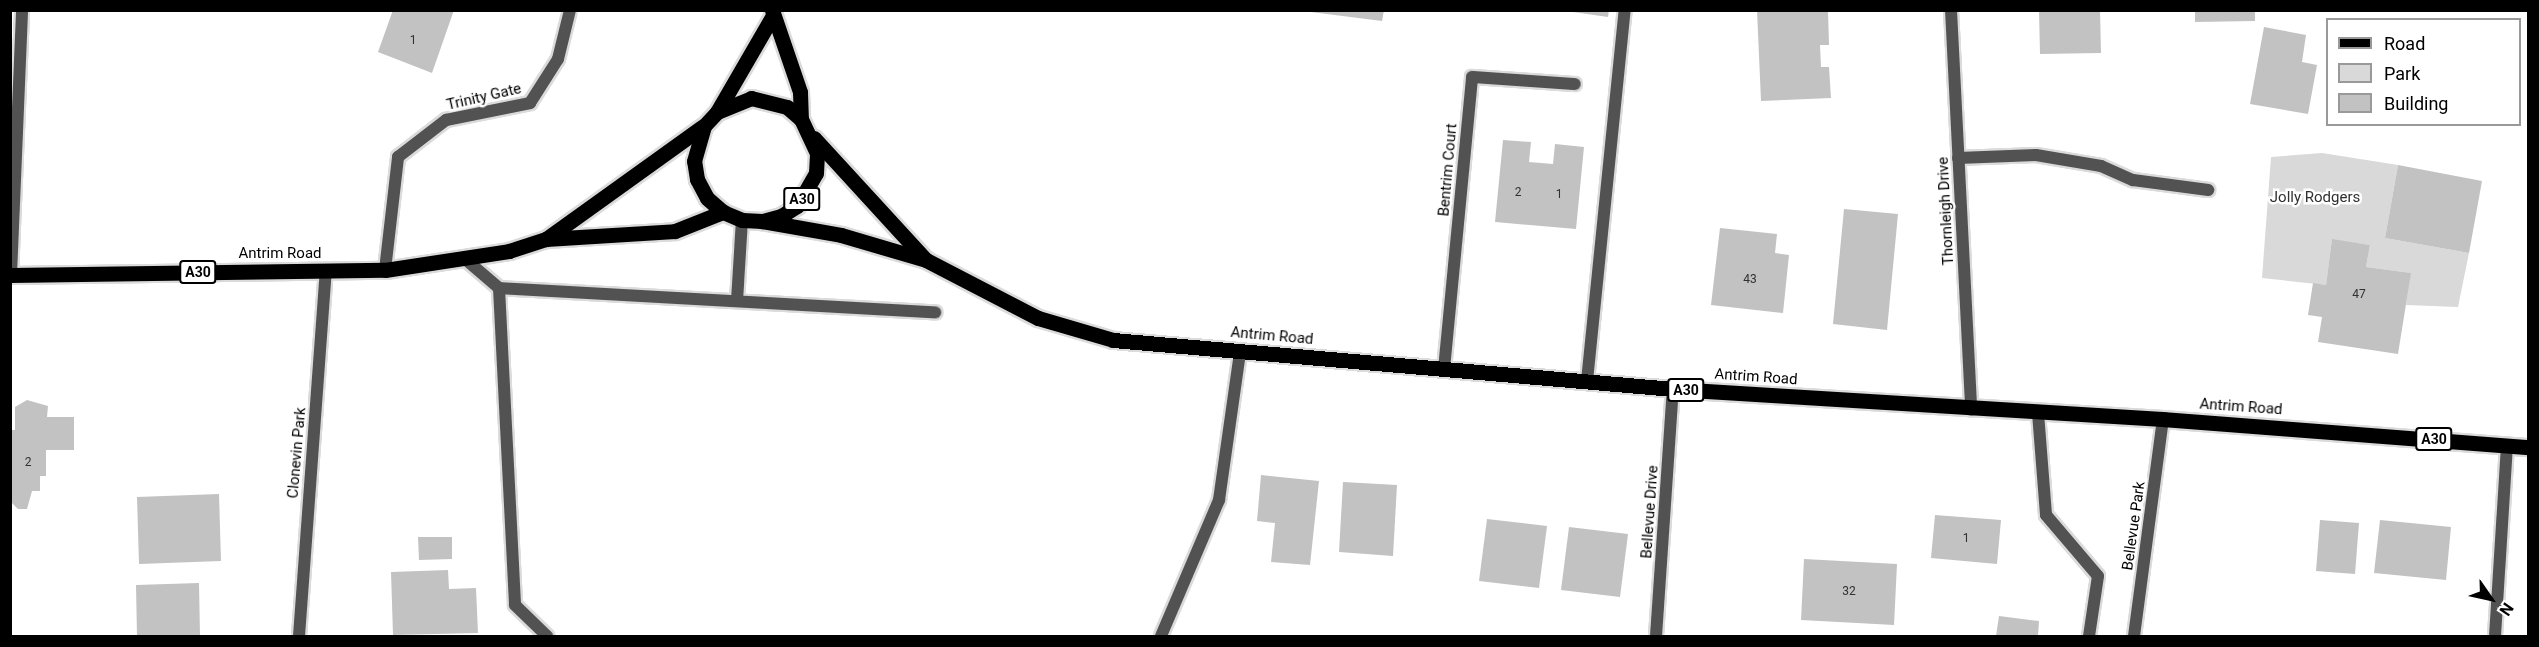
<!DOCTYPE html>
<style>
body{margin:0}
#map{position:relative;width:2539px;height:647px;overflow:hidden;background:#fff;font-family:Roboto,sans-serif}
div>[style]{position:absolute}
.green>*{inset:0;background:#d9d9d9}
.building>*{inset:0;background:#c2c2c2}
.roads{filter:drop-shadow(2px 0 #dbdbdb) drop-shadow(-2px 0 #dbdbdb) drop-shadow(0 2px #dbdbdb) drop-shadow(0 -2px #dbdbdb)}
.service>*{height:12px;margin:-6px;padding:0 6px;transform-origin:6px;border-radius:6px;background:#525252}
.minor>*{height:12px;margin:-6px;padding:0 6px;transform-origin:6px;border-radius:6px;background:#525252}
.primary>*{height:15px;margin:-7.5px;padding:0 7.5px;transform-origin:7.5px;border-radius:7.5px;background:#000}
span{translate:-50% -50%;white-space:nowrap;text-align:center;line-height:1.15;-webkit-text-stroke:5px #fff;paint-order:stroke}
.number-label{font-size:12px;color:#303030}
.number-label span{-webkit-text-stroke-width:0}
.shield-label span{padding:2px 4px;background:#fff;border:2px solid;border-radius:4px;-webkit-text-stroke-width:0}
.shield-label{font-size:14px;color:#000;font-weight:700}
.street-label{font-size:15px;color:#000}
.park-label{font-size:15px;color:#303030}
.frame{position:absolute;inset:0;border:12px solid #000;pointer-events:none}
.legend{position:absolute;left:2326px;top:18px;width:195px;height:108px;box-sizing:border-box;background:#fff;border:2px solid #999;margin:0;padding:8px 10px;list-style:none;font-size:18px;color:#000}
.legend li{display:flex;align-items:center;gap:12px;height:30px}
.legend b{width:30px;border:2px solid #999}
.north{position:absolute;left:2461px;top:569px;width:60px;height:60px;-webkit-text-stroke:4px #fff;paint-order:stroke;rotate:124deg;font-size:16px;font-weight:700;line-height:24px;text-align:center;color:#000}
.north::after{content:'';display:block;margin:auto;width:21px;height:27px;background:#000;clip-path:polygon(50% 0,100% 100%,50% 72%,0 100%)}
</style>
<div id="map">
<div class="green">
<div style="clip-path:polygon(2322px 153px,2398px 165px,2385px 238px,2469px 253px,2458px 307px,2406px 305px,2410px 273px,2366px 267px,2370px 245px,2332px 240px,2326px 285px,2262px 278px,2271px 157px)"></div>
</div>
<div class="building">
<div style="clip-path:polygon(393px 10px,454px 10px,432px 73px,378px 52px)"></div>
<div style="clip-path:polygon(1295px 10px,1384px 10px,1382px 21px)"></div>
<div style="clip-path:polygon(1559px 10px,1609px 10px,1608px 17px)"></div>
<div style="clip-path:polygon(1757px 10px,1828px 10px,1829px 45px,1820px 45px,1821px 67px,1829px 67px,1831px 98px,1761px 101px)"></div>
<div style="clip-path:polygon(2039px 10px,2100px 10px,2101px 53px,2040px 54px)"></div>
<div style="clip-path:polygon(2195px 10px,2255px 10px,2255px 21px,2195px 22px)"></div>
<div style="clip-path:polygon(2264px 27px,2306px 35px,2302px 62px,2317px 65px,2308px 114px,2250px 104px)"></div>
<div style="clip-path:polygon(1503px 140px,1531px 142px,1529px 162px,1553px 164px,1555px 144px,1584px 147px,1576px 229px,1495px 222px)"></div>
<div style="clip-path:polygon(2398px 165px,2482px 181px,2469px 253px,2385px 238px)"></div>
<div style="clip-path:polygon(1844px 209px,1898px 214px,1887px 330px,1833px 324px)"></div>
<div style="clip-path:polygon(1720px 228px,1777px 234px,1775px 253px,1789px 255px,1783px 313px,1711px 305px)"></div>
<div style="clip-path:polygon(2332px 239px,2370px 245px,2366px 267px,2411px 273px,2398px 354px,2318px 342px,2322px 317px,2308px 315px,2313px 283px,2326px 285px)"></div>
<div style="clip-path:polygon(27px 400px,48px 406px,47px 417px,74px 417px,74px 450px,46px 450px,46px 476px,40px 476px,40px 491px,32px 491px,27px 509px,18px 509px,12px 503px,10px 491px,10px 430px,15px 430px,15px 407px)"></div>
<div style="clip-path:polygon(1261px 475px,1319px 481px,1310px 565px,1271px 562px,1275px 523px,1257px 521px)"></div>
<div style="clip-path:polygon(1343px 482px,1397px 485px,1393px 556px,1339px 552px)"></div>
<div style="clip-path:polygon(219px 494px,221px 561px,139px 564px,137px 497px)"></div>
<div style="clip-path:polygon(1935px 515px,2001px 520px,1997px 564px,1931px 558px)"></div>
<div style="clip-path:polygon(1487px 519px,1547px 526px,1539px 588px,1479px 581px)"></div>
<div style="clip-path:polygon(2320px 520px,2359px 523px,2355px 574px,2316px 571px)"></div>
<div style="clip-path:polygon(2380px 520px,2451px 527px,2446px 580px,2374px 573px)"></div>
<div style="clip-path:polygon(1569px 527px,1628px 534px,1620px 597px,1561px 590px)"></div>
<div style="clip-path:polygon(418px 537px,452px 537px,452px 559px,419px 560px)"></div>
<div style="clip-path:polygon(1804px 559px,1897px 564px,1894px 625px,1801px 620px)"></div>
<div style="clip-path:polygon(448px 570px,449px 589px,476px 588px,478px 633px,393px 635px,391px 572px)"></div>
<div style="clip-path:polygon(199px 583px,200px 636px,137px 636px,136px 585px)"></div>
<div style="clip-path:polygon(1999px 616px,2039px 621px,2038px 636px,1996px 636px)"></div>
</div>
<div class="roads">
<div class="service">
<div style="left:1958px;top:158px;width:78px;rotate:-2.2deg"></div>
<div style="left:2036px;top:155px;width:66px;rotate:9.6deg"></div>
<div style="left:2101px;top:166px;width:35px;rotate:24deg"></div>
<div style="left:2133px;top:180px;width:76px;rotate:7.6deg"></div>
<div style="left:499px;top:288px;width:317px;rotate:87.1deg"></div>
<div style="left:515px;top:605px;width:45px;rotate:44.1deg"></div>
</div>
<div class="minor">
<div style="left:1951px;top:10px;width:400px;rotate:87.1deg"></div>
<div style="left:464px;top:258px;width:46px;rotate:40.6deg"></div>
<div style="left:499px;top:288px;width:437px;rotate:3.2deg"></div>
<div style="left:385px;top:270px;width:114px;rotate:-83.4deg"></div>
<div style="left:398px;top:157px;width:61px;rotate:-37.6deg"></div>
<div style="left:446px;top:120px;width:86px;rotate:-11.4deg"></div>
<div style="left:530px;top:103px;width:52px;rotate:-57.5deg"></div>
<div style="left:558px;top:59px;width:50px;rotate:-76.2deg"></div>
<div style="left:11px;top:275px;width:265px;rotate:-87.6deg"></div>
<div style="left:737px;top:301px;width:81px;rotate:-86.5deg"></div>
<div style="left:1444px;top:369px;width:293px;rotate:-84.5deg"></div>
<div style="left:1472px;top:77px;width:103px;rotate:3.9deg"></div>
<div style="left:1587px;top:381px;width:373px;rotate:-84.2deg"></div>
<div style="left:2038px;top:413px;width:102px;rotate:85.5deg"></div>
<div style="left:2046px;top:515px;width:80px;rotate:49.6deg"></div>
<div style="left:2098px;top:576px;width:61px;rotate:98.5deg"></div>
<div style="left:299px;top:636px;width:366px;rotate:-85.8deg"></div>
<div style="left:1161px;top:636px;width:148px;rotate:-66.9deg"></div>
<div style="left:1219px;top:500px;width:149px;rotate:-81.9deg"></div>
<div style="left:1656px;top:636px;width:248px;rotate:-86.1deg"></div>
<div style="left:2134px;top:636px;width:219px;rotate:-82.4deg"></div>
<div style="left:2495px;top:636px;width:191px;rotate:-86.4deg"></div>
</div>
<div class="primary">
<div style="left:772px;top:10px;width:87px;rotate:71.1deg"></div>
<div style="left:800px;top:92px;width:27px;rotate:88deg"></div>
<div style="left:717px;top:112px;width:37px;rotate:-22deg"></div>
<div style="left:751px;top:98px;width:37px;rotate:14deg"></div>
<div style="left:787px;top:107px;width:18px;rotate:41deg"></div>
<div style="left:801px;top:119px;width:38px;rotate:65deg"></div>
<div style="left:817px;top:154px;width:19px;rotate:93deg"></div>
<div style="left:816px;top:173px;width:38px;rotate:120deg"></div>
<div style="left:797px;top:206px;width:19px;rotate:148deg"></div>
<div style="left:781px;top:216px;width:20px;rotate:165deg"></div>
<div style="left:762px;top:221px;width:20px;rotate:-177deg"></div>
<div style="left:742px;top:220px;width:21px;rotate:-157deg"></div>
<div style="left:723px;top:212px;width:21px;rotate:-139deg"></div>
<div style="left:707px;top:198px;width:21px;rotate:-118deg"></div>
<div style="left:697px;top:179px;width:18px;rotate:-99deg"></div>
<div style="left:694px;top:161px;width:36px;rotate:-74deg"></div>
<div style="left:704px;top:126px;width:19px;rotate:-47deg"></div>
<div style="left:717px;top:112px;width:110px;rotate:-59.9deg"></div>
<div style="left:814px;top:138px;width:164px;rotate:47.5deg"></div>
<div style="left:762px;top:221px;width:80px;rotate:10deg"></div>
<div style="left:841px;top:235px;width:89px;rotate:16.4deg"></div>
<div style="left:926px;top:260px;width:126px;rotate:27.4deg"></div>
<div style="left:1038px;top:318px;width:78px;rotate:16.3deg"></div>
<div style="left:1113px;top:340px;width:562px;rotate:5deg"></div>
<div style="left:1673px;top:389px;width:491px;rotate:3.5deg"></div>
<div style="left:2163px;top:419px;width:366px;rotate:4.4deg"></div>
<div style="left:546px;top:239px;width:192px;rotate:-35.7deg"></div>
<div style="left:10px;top:275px;width:375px;rotate:-0.8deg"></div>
<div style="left:385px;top:270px;width:125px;rotate:-8.7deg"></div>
<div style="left:509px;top:251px;width:39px;rotate:-18deg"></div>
<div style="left:546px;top:239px;width:129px;rotate:-3.5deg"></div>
<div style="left:675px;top:231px;width:52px;rotate:-21.6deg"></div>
</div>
</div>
<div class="number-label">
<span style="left:413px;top:41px">1</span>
<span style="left:1518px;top:193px">2</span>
<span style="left:1559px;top:195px">1</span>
<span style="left:1750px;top:280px">43</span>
<span style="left:2359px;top:295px">47</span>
<span style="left:28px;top:463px">2</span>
<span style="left:1966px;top:539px">1</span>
<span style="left:1849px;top:592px">32</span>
</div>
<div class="shield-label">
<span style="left:802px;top:199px">A30</span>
<span style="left:198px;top:272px">A30</span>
<span style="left:1686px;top:390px">A30</span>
<span style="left:2434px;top:439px">A30</span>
</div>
<div class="street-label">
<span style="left:484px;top:97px;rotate:-13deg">Trinity Gate</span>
<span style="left:1448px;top:170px;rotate:-85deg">Bentrim Court</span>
<span style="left:1946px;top:211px;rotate:-93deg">Thornleigh Drive</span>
<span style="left:280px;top:254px">Antrim Road</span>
<span style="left:1272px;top:336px;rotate:5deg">Antrim Road</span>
<span style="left:1756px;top:377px;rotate:4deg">Antrim Road</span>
<span style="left:2241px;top:407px;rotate:4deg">Antrim Road</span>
<span style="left:297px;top:453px;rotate:-85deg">Clonevin Park</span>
<span style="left:1650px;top:512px;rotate:-86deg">Bellevue Drive</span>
<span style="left:2134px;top:526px;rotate:-82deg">Bellevue Park</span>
</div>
<div class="park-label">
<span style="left:2315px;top:198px">Jolly Rodgers</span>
</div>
<div class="frame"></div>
<ul class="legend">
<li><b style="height:8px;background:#000"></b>Road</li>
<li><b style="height:16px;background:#d9d9d9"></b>Park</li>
<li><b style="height:16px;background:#c2c2c2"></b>Building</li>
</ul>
<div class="north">N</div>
</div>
